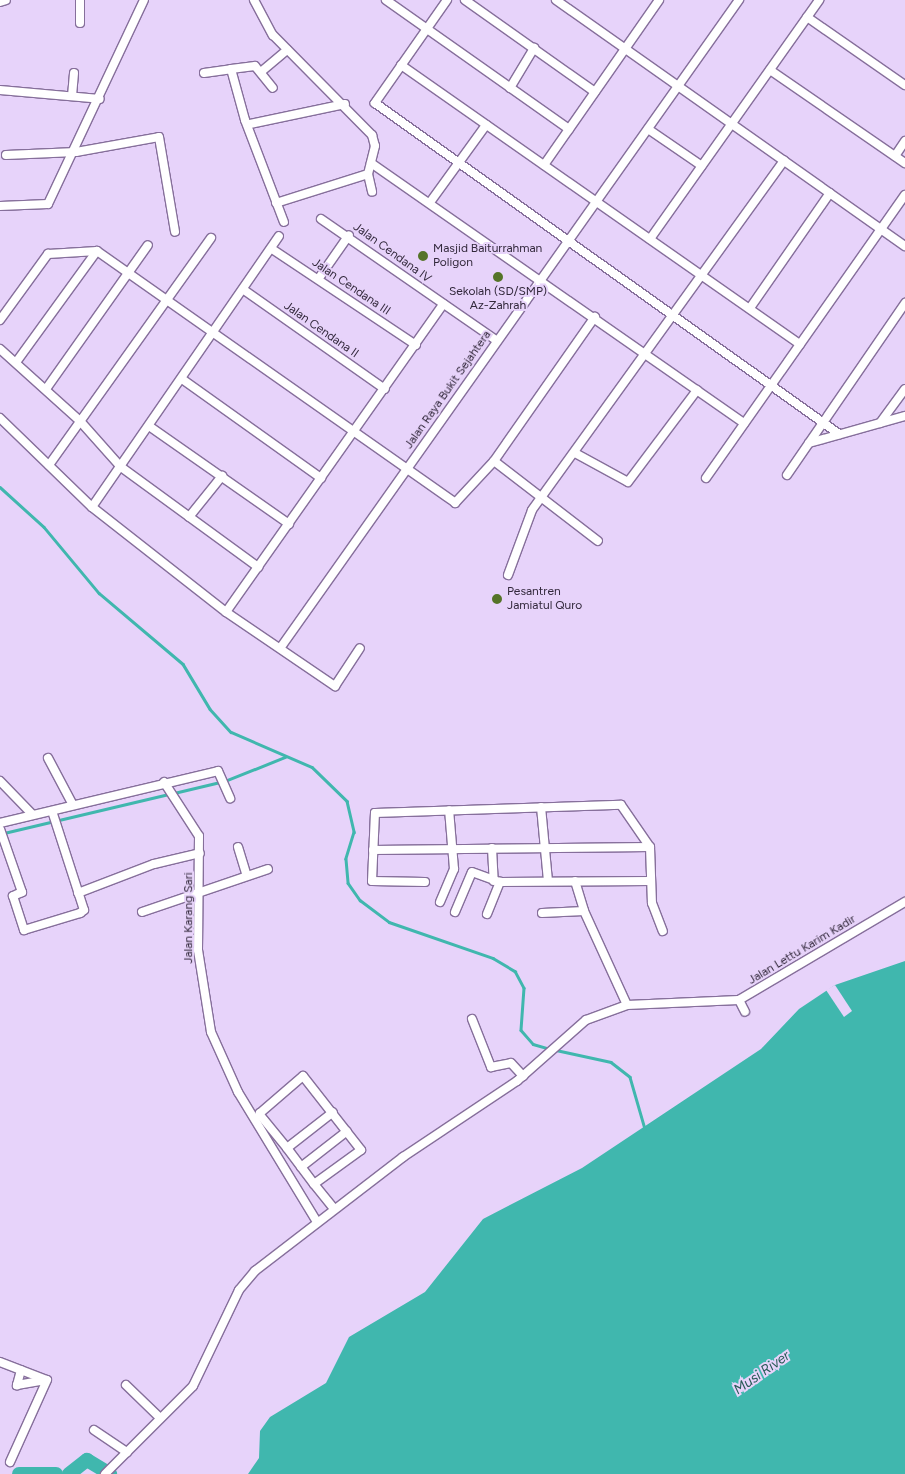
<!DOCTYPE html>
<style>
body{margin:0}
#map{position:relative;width:905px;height:1474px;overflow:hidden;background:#e7d3fa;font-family:Figtree,sans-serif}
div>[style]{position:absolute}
.water>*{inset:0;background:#40b7ae}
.pier>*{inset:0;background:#e7d3fa}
.stream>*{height:2.5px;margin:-1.25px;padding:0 1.25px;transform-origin:1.25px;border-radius:1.25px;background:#40b7ae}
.river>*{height:14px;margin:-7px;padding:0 7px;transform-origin:7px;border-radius:7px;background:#40b7ae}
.roads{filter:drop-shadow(1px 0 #866f9b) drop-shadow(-1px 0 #866f9b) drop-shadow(0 1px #866f9b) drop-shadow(0 -1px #866f9b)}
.minor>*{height:8px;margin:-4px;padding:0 4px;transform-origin:4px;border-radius:4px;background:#fff}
.dots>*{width:14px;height:14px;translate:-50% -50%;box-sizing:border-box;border:2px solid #e7d3fa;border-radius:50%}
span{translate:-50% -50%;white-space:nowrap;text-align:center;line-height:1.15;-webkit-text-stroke:4px #e7d3fa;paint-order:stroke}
.poi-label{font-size:12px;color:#32283b}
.left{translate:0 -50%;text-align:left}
.street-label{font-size:12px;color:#32283b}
.water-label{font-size:14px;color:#285a56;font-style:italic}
</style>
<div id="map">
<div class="water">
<div style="clip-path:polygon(905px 961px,905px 1474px,248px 1474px,259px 1458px,260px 1431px,270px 1417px,326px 1383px,349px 1337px,425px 1292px,483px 1219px,582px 1168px,761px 1049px,799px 1009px,835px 985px)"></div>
</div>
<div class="pier">
<div style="clip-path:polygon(835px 985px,852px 1011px,844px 1017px,826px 990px)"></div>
</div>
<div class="stream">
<div style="left:0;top:487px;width:59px;rotate:42.3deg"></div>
<div style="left:44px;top:527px;width:86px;rotate:50.2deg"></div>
<div style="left:99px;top:593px;width:110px;rotate:40.2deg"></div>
<div style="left:183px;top:664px;width:52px;rotate:59deg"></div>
<div style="left:210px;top:709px;width:31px;rotate:48deg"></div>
<div style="left:231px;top:732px;width:88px;rotate:23.4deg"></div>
<div style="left:312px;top:767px;width:49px;rotate:44.2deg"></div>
<div style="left:347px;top:801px;width:32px;rotate:77deg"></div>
<div style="left:354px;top:832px;width:28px;rotate:107deg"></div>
<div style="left:346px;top:859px;width:24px;rotate:85deg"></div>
<div style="left:348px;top:883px;width:21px;rotate:55deg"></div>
<div style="left:360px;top:900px;width:36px;rotate:37deg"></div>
<div style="left:389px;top:922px;width:110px;rotate:19.1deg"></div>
<div style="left:493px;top:958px;width:26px;rotate:31deg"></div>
<div style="left:515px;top:971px;width:19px;rotate:62deg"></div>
<div style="left:524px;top:988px;width:42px;rotate:94.1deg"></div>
<div style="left:521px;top:1030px;width:18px;rotate:49deg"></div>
<div style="left:533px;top:1044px;width:18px;rotate:16deg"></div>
<div style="left:225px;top:781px;width:65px;rotate:-21.8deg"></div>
<div style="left:174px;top:793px;width:47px;rotate:-13.4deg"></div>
<div style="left:4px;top:833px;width:170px;rotate:-13.3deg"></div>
<div style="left:556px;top:1050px;width:56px;rotate:12.3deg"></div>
<div style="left:611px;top:1062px;width:24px;rotate:38deg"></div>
<div style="left:630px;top:1077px;width:54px;rotate:73.9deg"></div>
</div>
<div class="river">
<div style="left:19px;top:1474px;width:37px"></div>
<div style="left:69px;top:1474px;width:23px;rotate:-38deg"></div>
<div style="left:87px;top:1460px;width:27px;rotate:31deg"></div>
</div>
<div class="roads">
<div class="minor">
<div style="left:254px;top:0;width:40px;rotate:62deg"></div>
<div style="left:273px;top:35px;width:141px;rotate:45.3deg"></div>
<div style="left:372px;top:135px;width:11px;rotate:75deg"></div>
<div style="left:375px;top:146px;width:29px;rotate:104deg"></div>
<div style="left:368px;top:174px;width:18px;rotate:77deg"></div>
<div style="left:386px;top:0;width:224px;rotate:35.2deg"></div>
<div style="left:447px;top:0;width:126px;rotate:125deg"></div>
<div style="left:375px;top:103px;width:570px;rotate:35.5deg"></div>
<div style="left:465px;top:0;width:159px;rotate:35.3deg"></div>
<div style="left:556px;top:0;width:427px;rotate:35.2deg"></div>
<div style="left:0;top:2px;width:6px;rotate:-18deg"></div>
<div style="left:807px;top:17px;width:119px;rotate:34.8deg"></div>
<div style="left:80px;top:23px;width:23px;rotate:-90deg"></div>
<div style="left:401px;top:65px;width:487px;rotate:35deg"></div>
<div style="left:231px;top:69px;width:24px;rotate:-7deg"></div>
<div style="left:255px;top:66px;width:28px;rotate:51deg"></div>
<div style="left:770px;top:70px;width:164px;rotate:34.6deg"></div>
<div style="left:262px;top:71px;width:33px;rotate:-40deg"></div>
<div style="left:204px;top:73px;width:27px;rotate:-8deg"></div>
<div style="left:231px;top:69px;width:53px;rotate:74.6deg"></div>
<div style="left:245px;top:120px;width:109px;rotate:69.1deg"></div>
<div style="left:510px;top:88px;width:47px;rotate:-59deg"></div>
<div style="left:0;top:90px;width:100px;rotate:5.1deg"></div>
<div style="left:72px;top:96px;width:23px;rotate:-85deg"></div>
<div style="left:250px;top:124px;width:97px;rotate:-11.9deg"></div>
<div style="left:648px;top:129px;width:65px;rotate:34.4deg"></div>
<div style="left:6px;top:155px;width:70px;rotate:-2.5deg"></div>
<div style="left:76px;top:152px;width:84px;rotate:-10.2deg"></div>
<div style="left:159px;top:137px;width:96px;rotate:80.4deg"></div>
<div style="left:895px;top:156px;width:18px;rotate:-56deg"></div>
<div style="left:371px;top:163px;width:455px;rotate:34.9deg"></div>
<div style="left:544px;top:165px;width:201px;rotate:-55.1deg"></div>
<div style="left:431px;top:201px;width:94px;rotate:-54.1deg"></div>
<div style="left:276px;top:203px;width:96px;rotate:-17.5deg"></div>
<div style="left:0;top:206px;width:48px;rotate:-2.4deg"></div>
<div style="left:48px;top:204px;width:225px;rotate:-64.8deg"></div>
<div style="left:321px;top:219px;width:214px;rotate:34.7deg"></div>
<div style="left:650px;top:239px;width:293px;rotate:-54.7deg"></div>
<div style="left:272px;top:249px;width:173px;rotate:33.7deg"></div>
<div style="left:319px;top:278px;width:52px;rotate:-55.1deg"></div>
<div style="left:244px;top:290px;width:172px;rotate:35.1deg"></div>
<div style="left:750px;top:308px;width:140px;rotate:-55.2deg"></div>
<div style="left:0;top:320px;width:82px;rotate:-54deg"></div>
<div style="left:48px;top:254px;width:49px;rotate:-3.5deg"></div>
<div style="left:97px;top:251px;width:438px;rotate:35.1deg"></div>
<div style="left:455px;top:503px;width:57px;rotate:-47.1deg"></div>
<div style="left:494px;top:461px;width:176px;rotate:-55deg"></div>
<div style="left:0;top:349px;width:108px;rotate:42deg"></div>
<div style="left:80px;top:421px;width:62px;rotate:48.3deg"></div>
<div style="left:121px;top:467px;width:170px;rotate:36.1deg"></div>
<div style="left:17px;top:361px;width:136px;rotate:-54deg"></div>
<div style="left:182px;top:379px;width:171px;rotate:35.5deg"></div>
<div style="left:46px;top:389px;width:176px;rotate:-54.7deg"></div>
<div style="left:0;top:418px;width:128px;rotate:44.1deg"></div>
<div style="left:92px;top:507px;width:170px;rotate:38.1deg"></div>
<div style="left:226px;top:612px;width:132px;rotate:34.2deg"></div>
<div style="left:335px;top:686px;width:45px;rotate:-56.7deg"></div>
<div style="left:880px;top:423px;width:42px;rotate:-53.7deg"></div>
<div style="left:149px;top:426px;width:171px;rotate:35deg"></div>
<div style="left:809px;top:443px;width:100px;rotate:-15.7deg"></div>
<div style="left:575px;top:453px;width:60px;rotate:28.7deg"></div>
<div style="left:628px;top:482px;width:115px;rotate:-53.1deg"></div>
<div style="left:494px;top:461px;width:131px;rotate:37.6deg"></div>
<div style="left:49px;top:465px;width:279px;rotate:-54.5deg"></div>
<div style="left:787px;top:475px;width:209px;rotate:-55.5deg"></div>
<div style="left:706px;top:478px;width:346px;rotate:-54.9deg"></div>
<div style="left:92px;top:507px;width:329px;rotate:-55.4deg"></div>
<div style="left:189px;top:517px;width:53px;rotate:-51.2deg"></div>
<div style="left:508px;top:575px;width:69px;rotate:-69.7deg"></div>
<div style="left:532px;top:510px;width:431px;rotate:-54.2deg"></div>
<div style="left:226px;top:612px;width:377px;rotate:-54.8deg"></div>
<div style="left:281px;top:647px;width:793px;rotate:-54.71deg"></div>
<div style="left:48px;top:758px;width:53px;rotate:62deg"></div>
<div style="left:0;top:781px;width:47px;rotate:45.9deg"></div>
<div style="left:164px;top:782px;width:64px;rotate:57.1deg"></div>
<div style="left:199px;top:836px;width:114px;rotate:90.5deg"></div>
<div style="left:198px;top:950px;width:83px;rotate:81deg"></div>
<div style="left:211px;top:1032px;width:66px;rotate:65.8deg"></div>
<div style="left:238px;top:1092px;width:152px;rotate:58.7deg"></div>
<div style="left:541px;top:807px;width:74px;rotate:84.6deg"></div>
<div style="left:0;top:823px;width:224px;rotate:-13.4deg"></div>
<div style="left:218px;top:771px;width:30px;rotate:66deg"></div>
<div style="left:0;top:829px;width:67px;rotate:70.8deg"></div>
<div style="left:22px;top:892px;width:10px;rotate:156deg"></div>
<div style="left:13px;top:896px;width:36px;rotate:72deg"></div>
<div style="left:24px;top:930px;width:59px;rotate:-16.9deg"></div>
<div style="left:80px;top:913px;width:5px;rotate:-37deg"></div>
<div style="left:84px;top:910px;width:104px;rotate:-107.9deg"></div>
<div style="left:238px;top:847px;width:28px;rotate:73deg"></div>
<div style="left:492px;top:848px;width:33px;rotate:87deg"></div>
<div style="left:373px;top:850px;width:277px;rotate:-0.6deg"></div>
<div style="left:575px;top:881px;width:31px;rotate:73deg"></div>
<div style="left:584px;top:911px;width:103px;rotate:65.4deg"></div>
<div style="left:425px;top:882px;width:53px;rotate:-178.9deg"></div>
<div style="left:372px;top:881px;width:68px;rotate:-87.5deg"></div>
<div style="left:375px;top:813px;width:246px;rotate:-1.9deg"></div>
<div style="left:621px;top:805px;width:51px;rotate:55.4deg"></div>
<div style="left:650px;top:847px;width:56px;rotate:88deg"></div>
<div style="left:652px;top:903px;width:30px;rotate:69deg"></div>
<div style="left:78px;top:893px;width:81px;rotate:-20.9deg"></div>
<div style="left:154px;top:864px;width:47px;rotate:-13.4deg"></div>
<div style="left:440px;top:902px;width:36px;rotate:-67deg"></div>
<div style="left:454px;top:869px;width:59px;rotate:-94.8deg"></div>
<div style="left:142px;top:912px;width:133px;rotate:-18.8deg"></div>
<div style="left:455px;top:912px;width:43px;rotate:-67deg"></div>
<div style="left:472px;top:872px;width:30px;rotate:20deg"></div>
<div style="left:500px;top:882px;width:151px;rotate:-0.4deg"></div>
<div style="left:542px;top:913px;width:42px;rotate:-2.7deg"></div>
<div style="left:487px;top:914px;width:35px;rotate:-68deg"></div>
<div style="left:739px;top:1000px;width:13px;rotate:63deg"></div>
<div style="left:472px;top:1019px;width:52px;rotate:68.4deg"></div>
<div style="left:491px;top:1067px;width:20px;rotate:-11deg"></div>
<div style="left:511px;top:1063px;width:18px;rotate:47deg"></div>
<div style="left:287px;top:1148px;width:58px;rotate:-38deg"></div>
<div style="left:301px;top:1167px;width:58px;rotate:-38deg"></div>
<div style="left:314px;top:1184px;width:58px;rotate:-35.9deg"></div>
<div style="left:361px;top:1150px;width:94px;rotate:-128.1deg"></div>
<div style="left:303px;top:1076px;width:57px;rotate:139.3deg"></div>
<div style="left:260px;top:1113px;width:2px;rotate:90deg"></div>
<div style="left:260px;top:1115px;width:43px;rotate:50.7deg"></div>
<div style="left:287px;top:1148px;width:45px;rotate:53.1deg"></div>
<div style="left:314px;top:1184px;width:32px;rotate:51deg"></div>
<div style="left:0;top:1362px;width:50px;rotate:21deg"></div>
<div style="left:21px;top:1370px;width:16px;rotate:105deg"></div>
<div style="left:17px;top:1385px;width:29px;rotate:-10deg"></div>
<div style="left:126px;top:1385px;width:47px;rotate:44.1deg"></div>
<div style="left:94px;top:1430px;width:40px;rotate:34deg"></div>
<div style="left:10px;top:1462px;width:90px;rotate:-65.7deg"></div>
<div style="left:105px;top:1474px;width:124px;rotate:-45deg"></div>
<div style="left:193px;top:1386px;width:106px;rotate:-64.4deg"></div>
<div style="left:239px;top:1290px;width:25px;rotate:-50deg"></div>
<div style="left:255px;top:1271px;width:187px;rotate:-37.6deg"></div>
<div style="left:403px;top:1157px;width:137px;rotate:-33.7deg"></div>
<div style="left:517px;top:1081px;width:92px;rotate:-41.5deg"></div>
<div style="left:586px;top:1020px;width:44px;rotate:-20.1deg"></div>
<div style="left:627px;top:1005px;width:112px;rotate:-2.6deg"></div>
<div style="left:739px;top:1000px;width:193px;rotate:-30.6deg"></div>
</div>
</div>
<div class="dots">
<div style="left:423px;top:256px;background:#557328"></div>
<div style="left:498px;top:277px;background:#557328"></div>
<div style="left:497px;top:599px;background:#557328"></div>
</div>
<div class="poi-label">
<span class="left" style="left:433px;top:256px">Masjid Baiturrahman<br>Poligon</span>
<span style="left:498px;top:299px">Sekolah (SD/SMP)<br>Az-Zahrah</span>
<span class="left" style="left:507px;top:599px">Pesantren<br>Jamiatul Quro</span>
</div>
<div class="street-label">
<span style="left:392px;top:253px;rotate:36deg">Jalan Cendana IV</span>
<span style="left:351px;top:287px;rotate:34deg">Jalan Cendana III</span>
<span style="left:321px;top:330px;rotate:35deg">Jalan Cendana II</span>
<span style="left:448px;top:390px;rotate:-55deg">Jalan Raya Bukit Sejahtera</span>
<span style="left:189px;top:918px;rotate:-90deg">Jalan Karang Sari</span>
<span style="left:802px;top:950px;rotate:-31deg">Jalan Lettu Karim Kadir</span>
</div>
<div class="water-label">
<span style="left:762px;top:1373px;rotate:-35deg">Musi River</span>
</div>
</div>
